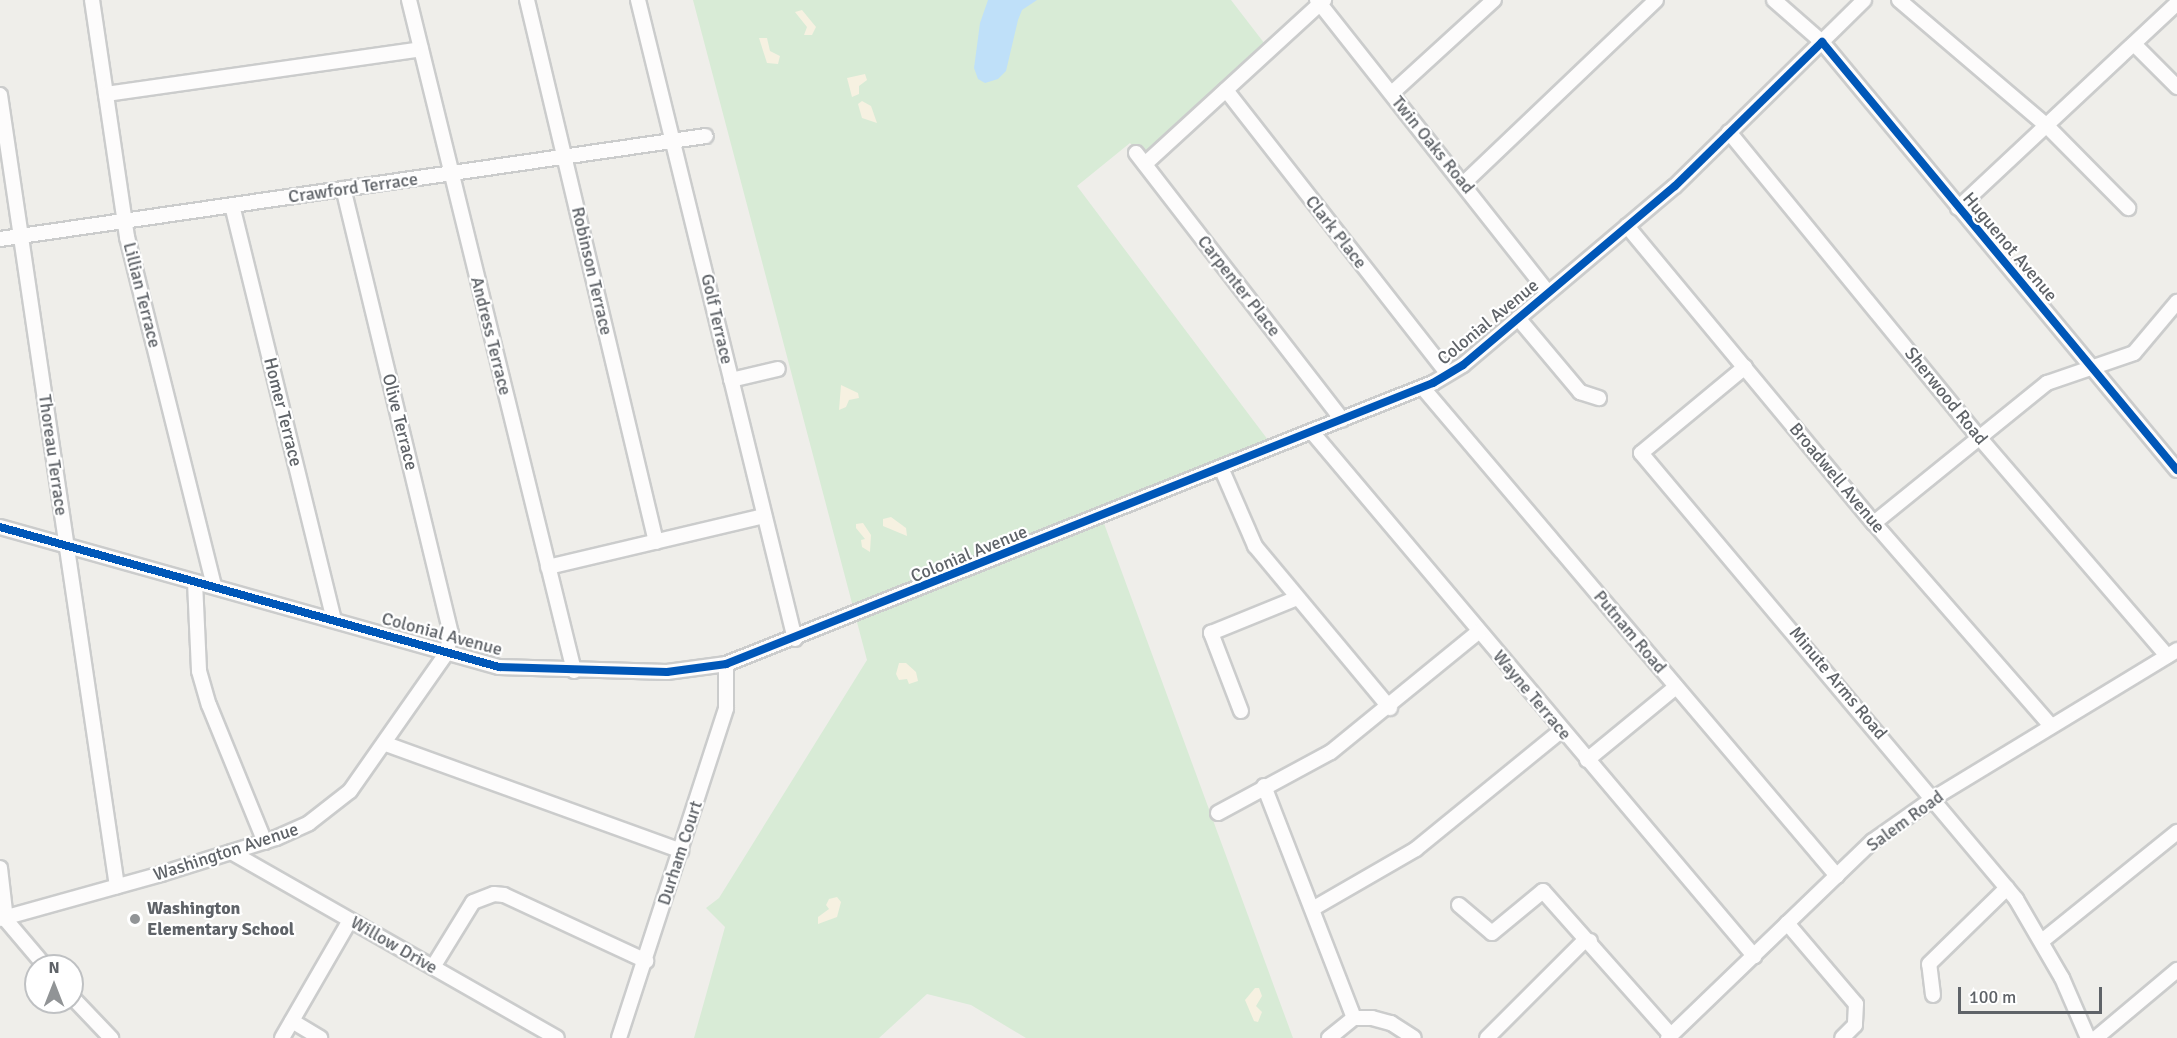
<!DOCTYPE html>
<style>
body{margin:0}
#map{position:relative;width:2177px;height:1038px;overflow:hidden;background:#efeeea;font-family:Signika,sans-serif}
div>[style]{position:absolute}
.green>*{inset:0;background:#d8ebd6}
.sand>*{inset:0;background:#f6f1e1}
.water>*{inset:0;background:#bfe0f9}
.roads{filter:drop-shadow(2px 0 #cbcccc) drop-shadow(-2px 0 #cbcccc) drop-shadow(0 2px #cbcccc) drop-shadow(0 -2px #cbcccc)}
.minor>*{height:14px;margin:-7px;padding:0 7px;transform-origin:7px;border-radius:7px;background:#fdfcfc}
.cycleway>*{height:8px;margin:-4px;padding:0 4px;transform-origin:4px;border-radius:4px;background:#0057b8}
.dots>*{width:16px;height:16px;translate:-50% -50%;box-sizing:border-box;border:3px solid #fff;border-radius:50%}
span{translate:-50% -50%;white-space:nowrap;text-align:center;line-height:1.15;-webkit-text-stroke:4.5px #fff;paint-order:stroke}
.street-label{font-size:18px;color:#5f6368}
.poi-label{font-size:18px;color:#5f6368;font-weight:700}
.left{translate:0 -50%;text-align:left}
.north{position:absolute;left:24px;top:954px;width:60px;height:60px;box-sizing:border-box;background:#fff;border:2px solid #bfc1c3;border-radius:50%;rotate:0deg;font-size:16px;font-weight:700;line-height:24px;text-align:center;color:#5f6368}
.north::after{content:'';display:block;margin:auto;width:21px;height:27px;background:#919496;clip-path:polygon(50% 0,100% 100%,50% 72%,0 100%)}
.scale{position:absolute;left:1958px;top:987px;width:144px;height:27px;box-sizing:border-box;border:3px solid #5f6368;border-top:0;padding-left:8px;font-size:18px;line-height:21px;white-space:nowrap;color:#5f6368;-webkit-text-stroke:4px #fff;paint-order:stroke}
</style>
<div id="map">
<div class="green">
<div style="clip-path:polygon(693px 0,1231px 0,1268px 48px,1146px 162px,1130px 143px,1077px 186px,1274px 448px,1102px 518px,1293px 1038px,1026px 1038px,971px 1005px,927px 994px,879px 1038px,694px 1038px,725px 927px,706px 908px,719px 898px,867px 660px)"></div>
</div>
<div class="sand">
<div style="clip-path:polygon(802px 10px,816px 27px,812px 35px,804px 35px,807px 27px,795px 12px)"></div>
<div style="clip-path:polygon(759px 38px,767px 38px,770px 51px,780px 56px,778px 64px,767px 63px)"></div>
<div style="clip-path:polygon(865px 74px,867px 80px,859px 86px,859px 94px,852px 97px,847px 78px)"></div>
<div style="clip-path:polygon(862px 101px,871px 106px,877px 123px,862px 118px,858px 104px)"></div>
<div style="clip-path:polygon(841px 385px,858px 393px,859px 398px,849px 400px,846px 407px,839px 410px)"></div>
<div style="clip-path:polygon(891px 517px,906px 528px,907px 536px,883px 526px,883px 519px)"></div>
<div style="clip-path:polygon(863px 523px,871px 535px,870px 552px,862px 547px,861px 540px,865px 539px,856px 528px,856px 524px)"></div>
<div style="clip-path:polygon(899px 663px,906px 663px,916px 672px,918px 681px,909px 684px,907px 679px,899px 680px,896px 674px)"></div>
<div style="clip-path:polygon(837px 897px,841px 902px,837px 917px,818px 924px,818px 917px,829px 909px,826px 905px,829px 899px)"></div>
<div style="clip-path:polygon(1255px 988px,1259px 988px,1262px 996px,1256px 1006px,1262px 1012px,1258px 1022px,1254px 1021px,1245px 1000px)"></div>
</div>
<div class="water">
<div style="clip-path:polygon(988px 0,1037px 0,1022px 10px,1018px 20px,1006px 71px,998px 79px,985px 83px,978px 79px,974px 68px,980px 23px)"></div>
</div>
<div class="roads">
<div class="minor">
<div style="left:92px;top:0;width:240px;rotate:81.6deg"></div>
<div style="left:127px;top:237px;width:360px;rotate:76deg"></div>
<div style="left:409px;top:0;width:691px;rotate:76.18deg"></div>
<div style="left:527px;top:0;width:557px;rotate:76.61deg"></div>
<div style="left:638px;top:0;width:658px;rotate:76.2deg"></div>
<div style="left:1317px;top:0;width:373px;rotate:51.7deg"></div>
<div style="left:1774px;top:0;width:64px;rotate:41.2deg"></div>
<div style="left:1822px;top:42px;width:556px;rotate:50.33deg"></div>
<div style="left:1899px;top:0;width:193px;rotate:40.4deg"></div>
<div style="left:2046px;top:125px;width:117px;rotate:45.3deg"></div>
<div style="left:2134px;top:44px;width:61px;rotate:45deg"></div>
<div style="left:1226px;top:90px;width:360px;rotate:52deg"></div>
<div style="left:1392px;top:93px;width:138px;rotate:-42.4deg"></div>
<div style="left:106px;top:94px;width:318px;rotate:-8.1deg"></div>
<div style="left:0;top:95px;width:800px;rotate:81.59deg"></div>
<div style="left:1729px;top:132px;width:393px;rotate:50.7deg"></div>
<div style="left:1978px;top:436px;width:290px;rotate:49.3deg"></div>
<div style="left:1136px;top:153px;width:337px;rotate:52.3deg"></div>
<div style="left:1145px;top:164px;width:243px;rotate:-42.5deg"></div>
<div style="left:1464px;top:183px;width:265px;rotate:-43.6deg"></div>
<div style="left:232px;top:205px;width:426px;rotate:76.2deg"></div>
<div style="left:1958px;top:208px;width:300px;rotate:-43.1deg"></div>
<div style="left:1627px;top:226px;width:386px;rotate:50.3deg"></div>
<div style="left:1874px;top:523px;width:269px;rotate:48.9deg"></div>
<div style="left:0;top:239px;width:713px;rotate:-8.3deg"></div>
<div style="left:1518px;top:318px;width:97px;rotate:50deg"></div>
<div style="left:1580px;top:392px;width:20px;rotate:18deg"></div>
<div style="left:1745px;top:367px;width:135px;rotate:140.4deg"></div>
<div style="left:1641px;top:453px;width:583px;rotate:49.94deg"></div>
<div style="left:2016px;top:899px;width:91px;rotate:59.8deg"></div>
<div style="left:2062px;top:978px;width:65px;rotate:66.6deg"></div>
<div style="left:731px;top:380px;width:48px;rotate:-13.2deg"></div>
<div style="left:1423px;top:388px;width:640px;rotate:49.69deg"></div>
<div style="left:1312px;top:432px;width:686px;rotate:49.85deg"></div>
<div style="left:1222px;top:470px;width:83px;rotate:66.5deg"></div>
<div style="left:1255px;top:546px;width:211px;rotate:50.2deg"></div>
<div style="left:1874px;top:523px;width:223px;rotate:-39deg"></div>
<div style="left:2047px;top:383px;width:92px;rotate:-19deg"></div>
<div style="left:2134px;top:353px;width:67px;rotate:-49.9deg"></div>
<div style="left:0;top:527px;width:518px;rotate:15.67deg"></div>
<div style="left:499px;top:667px;width:168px;rotate:1.7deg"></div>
<div style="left:667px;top:672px;width:60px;rotate:-7.7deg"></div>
<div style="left:726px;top:664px;width:761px;rotate:-21.68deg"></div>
<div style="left:1433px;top:383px;width:35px;rotate:-31deg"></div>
<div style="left:1463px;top:365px;width:277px;rotate:-40.2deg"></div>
<div style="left:1675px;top:186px;width:265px;rotate:-44.5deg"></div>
<div style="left:548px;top:567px;width:222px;rotate:-13.3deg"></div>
<div style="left:195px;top:582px;width:89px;rotate:87.4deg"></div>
<div style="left:199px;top:671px;width:35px;rotate:74deg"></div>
<div style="left:209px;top:705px;width:148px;rotate:67.8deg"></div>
<div style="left:1241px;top:711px;width:84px;rotate:-111deg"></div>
<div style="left:1211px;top:633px;width:93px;rotate:-22.1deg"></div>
<div style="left:386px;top:744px;width:314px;rotate:19.9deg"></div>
<div style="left:1587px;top:760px;width:115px;rotate:-39.4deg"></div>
<div style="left:1264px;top:786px;width:249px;rotate:68.8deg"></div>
<div style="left:1218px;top:813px;width:128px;rotate:-28.4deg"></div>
<div style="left:1331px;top:752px;width:190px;rotate:-39.2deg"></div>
<div style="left:231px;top:852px;width:375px;rotate:29.7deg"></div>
<div style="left:0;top:868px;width:52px;rotate:83.4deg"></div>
<div style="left:6px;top:920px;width:60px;rotate:49.7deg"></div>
<div style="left:1459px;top:905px;width:43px;rotate:40.3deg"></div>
<div style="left:1492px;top:933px;width:66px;rotate:-39.5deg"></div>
<div style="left:1543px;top:891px;width:193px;rotate:48.4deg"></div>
<div style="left:1314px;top:908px;width:118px;rotate:-30deg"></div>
<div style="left:1416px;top:849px;width:188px;rotate:-39.2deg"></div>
<div style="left:0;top:919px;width:167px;rotate:-15.6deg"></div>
<div style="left:161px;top:874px;width:121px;rotate:-17.4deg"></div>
<div style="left:276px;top:838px;width:36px;rotate:-24deg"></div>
<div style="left:309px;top:823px;width:52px;rotate:-38deg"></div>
<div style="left:350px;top:791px;width:167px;rotate:-55deg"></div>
<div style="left:446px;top:654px;width:21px;rotate:-76deg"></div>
<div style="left:451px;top:634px;width:458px;rotate:-103.6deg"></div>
<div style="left:1787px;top:923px;width:106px;rotate:49.6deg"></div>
<div style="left:1856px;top:1004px;width:21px;rotate:93deg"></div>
<div style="left:1855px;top:1025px;width:18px;rotate:135deg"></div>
<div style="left:2042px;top:941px;width:174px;rotate:-38.9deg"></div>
<div style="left:433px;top:967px;width:76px;rotate:-58.4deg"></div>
<div style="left:473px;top:902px;width:22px;rotate:-21deg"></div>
<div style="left:494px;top:894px;width:10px;rotate:6deg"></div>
<div style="left:504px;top:895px;width:157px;rotate:24.9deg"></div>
<div style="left:1933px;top:995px;width:31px;rotate:-97deg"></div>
<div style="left:1929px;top:964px;width:109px;rotate:-44.3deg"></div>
<div style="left:72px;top:997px;width:57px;rotate:46.4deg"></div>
<div style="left:292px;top:1021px;width:33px;rotate:31deg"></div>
<div style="left:282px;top:1038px;width:136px;rotate:-60deg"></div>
<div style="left:619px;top:1038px;width:347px;rotate:-72deg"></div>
<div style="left:726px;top:708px;width:44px;rotate:-90deg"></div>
<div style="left:1329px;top:1038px;width:32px;rotate:-39deg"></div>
<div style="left:1354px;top:1018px;width:18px"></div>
<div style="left:1372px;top:1018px;width:20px;rotate:15deg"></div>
<div style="left:1391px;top:1023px;width:27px;rotate:33deg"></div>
<div style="left:1487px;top:1038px;width:137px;rotate:-45deg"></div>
<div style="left:1584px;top:941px;width:6px"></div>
<div style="left:1668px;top:1038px;width:284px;rotate:-43.9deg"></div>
<div style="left:1873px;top:841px;width:75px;rotate:-35.2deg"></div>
<div style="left:1934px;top:798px;width:285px;rotate:-31.3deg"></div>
<div style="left:2096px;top:1038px;width:106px;rotate:-40deg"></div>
</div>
</div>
<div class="cycleway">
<div style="left:0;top:527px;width:518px;rotate:15.67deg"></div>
<div style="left:499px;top:667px;width:168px;rotate:1.7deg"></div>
<div style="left:667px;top:672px;width:60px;rotate:-7.7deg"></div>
<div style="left:726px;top:664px;width:761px;rotate:-21.68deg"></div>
<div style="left:1433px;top:383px;width:35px;rotate:-31deg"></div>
<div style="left:1463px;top:365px;width:277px;rotate:-40.2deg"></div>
<div style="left:1675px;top:186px;width:206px;rotate:-44.4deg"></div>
<div style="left:1822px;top:42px;width:556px;rotate:50.33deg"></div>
</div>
<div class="dots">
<div style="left:135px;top:919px;background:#919496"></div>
</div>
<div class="street-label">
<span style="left:1433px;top:145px;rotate:51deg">Twin Oaks Road</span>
<span style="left:353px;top:188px;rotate:-8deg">Crawford Terrace</span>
<span style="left:1336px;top:232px;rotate:52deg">Clark Place</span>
<span style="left:2010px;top:247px;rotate:50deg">Huguenot Avenue</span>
<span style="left:592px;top:271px;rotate:77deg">Robinson Terrace</span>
<span style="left:1239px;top:286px;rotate:52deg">Carpenter Place</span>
<span style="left:142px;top:295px;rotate:76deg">Lillian Terrace</span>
<span style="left:717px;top:319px;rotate:77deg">Golf Terrace</span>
<span style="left:1488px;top:322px;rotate:-39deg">Colonial Avenue</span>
<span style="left:491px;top:336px;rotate:76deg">Andress Terrace</span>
<span style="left:1946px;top:396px;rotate:51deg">Sherwood Road</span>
<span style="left:283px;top:412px;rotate:76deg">Homer Terrace</span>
<span style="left:400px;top:422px;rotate:76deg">Olive Terrace</span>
<span style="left:53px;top:455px;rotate:82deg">Thoreau Terrace</span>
<span style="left:1837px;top:478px;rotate:50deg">Broadwell Avenue</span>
<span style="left:969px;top:554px;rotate:-22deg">Colonial Avenue</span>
<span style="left:1630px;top:632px;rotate:50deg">Putnam Road</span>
<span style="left:442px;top:634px;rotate:15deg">Colonial Avenue</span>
<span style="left:1838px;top:683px;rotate:50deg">Minute Arms Road</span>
<span style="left:1532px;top:695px;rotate:50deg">Wayne Terrace</span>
<span style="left:1905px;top:821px;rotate:-36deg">Salem Road</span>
<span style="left:226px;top:852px;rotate:-18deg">Washington Avenue</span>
<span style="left:680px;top:853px;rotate:-72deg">Durham Court</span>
<span style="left:394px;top:945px;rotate:30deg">Willow Drive</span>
</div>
<div class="poi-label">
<span class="left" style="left:147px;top:919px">Washington<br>Elementary School</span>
</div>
<div class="north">N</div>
<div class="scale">100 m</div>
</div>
